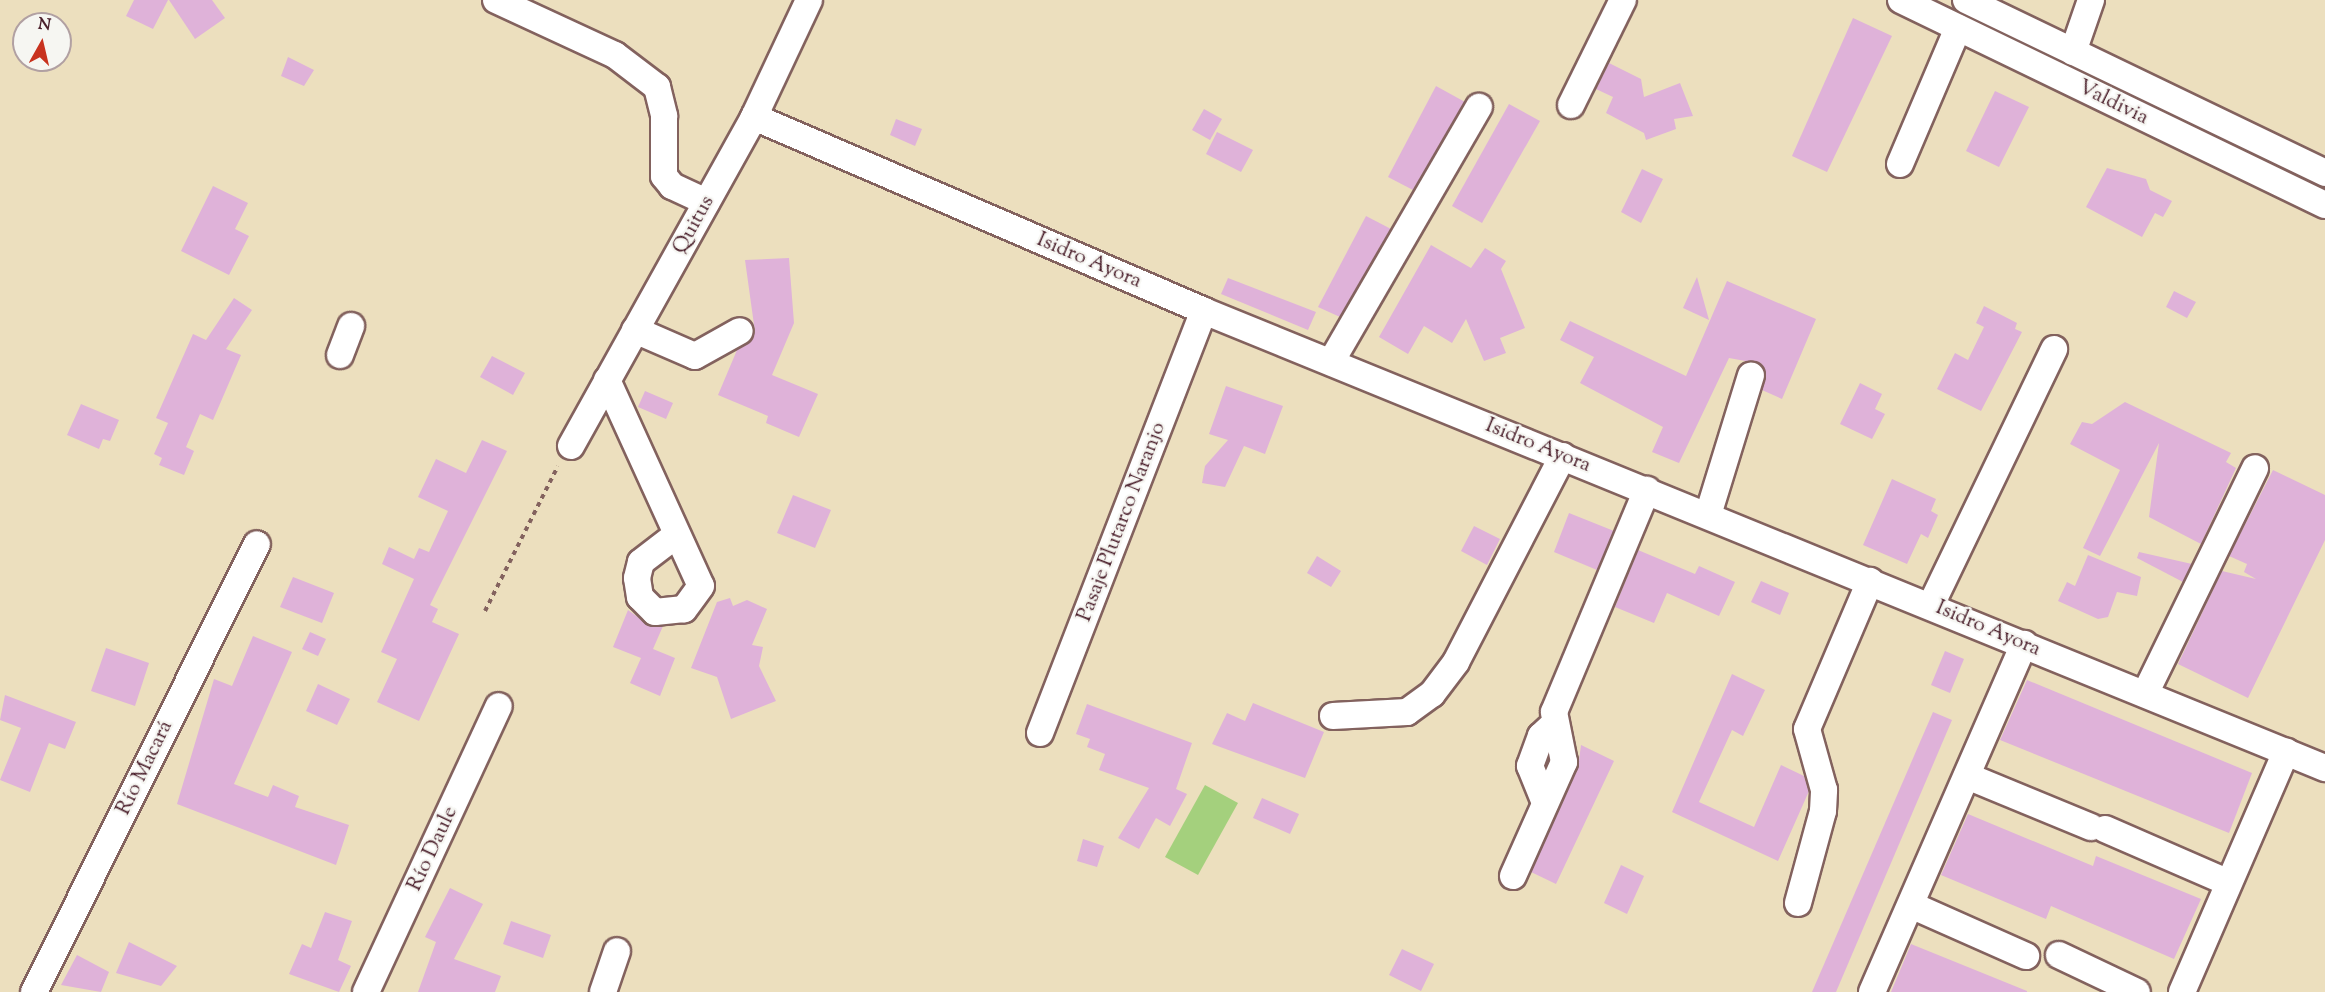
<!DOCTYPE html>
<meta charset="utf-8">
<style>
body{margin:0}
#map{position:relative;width:2325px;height:992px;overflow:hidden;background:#ecdfbe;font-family:"Sorts Mill Goudy",serif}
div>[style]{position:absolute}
.green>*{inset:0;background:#a4d07d}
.building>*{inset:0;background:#dfb2d9}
.path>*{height:4px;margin-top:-2px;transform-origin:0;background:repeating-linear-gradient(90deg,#83625e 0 4.5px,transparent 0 9px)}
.roads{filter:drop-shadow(2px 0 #83625e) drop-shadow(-2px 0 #83625e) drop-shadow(0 2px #83625e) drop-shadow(0 -2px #83625e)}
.minor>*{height:26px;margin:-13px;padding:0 13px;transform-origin:13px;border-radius:13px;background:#fff}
span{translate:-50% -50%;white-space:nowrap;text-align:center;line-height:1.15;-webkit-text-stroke:4.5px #f6f6f2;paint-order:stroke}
.street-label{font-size:21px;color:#4a1f2b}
.north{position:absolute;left:12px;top:12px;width:60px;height:60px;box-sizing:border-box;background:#f6f6f2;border:2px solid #b1a0a2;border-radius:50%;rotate:8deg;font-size:16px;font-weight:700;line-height:24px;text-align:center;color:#4a1f2b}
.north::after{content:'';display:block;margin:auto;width:21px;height:27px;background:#c8321e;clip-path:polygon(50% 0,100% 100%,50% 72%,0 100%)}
</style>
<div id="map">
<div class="green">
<div style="clip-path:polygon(1205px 785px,1238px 803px,1198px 875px,1165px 857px)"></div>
</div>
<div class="building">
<div style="clip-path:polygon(134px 0,168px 0,153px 29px,126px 16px)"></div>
<div style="clip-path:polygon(169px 0,212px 0,225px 18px,195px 39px)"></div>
<div style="clip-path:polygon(1853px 18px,1892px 36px,1827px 172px,1792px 156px)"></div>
<div style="clip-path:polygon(288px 57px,314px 70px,304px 86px,281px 76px)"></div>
<div style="clip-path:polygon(1609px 63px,1641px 79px,1644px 97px,1680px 83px,1693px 116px,1674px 119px,1676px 129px,1646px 140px,1644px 133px,1606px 113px,1613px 97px,1596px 89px)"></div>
<div style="clip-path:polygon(1436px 86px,1465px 102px,1413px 190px,1388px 177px)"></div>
<div style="clip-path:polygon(1995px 91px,2029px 107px,1999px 167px,1966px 151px)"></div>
<div style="clip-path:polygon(1509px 104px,1540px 121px,1482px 223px,1452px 206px)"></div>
<div style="clip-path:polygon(1204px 109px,1222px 119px,1210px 140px,1192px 130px)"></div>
<div style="clip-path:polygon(896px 119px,922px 129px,915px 146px,890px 135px)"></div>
<div style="clip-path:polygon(1217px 132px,1253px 150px,1241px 172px,1206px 154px)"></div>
<div style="clip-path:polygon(2107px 168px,2146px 179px,2150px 190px,2172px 201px,2163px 217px,2155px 213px,2142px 237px,2086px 207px)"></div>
<div style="clip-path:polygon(1642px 169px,1663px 179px,1641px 223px,1621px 212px)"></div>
<div style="clip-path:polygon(213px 186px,248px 203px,235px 229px,249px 236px,229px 275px,181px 251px)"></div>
<div style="clip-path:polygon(1366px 216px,1391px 229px,1340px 317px,1318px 307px)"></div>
<div style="clip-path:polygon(1431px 245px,1471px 268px,1485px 248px,1506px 261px,1501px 269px,1525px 328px,1500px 338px,1506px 353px,1484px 361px,1466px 319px,1452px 343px,1424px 326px,1408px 354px,1379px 337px)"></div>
<div style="clip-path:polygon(789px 258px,794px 323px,772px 375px,818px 394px,799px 437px,766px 423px,768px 416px,718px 395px,737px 350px,755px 332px,745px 260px)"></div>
<div style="clip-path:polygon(1697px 277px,1709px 320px,1683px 308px)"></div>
<div style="clip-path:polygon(1228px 278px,1316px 312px,1308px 330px,1221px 294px)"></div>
<div style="clip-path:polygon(1727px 281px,1816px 319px,1782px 399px,1762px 390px,1762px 364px,1729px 358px,1679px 463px,1652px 452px,1663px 427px,1580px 383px,1594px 357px,1560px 340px,1570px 321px,1686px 376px)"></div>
<div style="clip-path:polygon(2174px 291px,2196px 302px,2187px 318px,2166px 307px)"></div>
<div style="clip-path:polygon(234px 298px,252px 310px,226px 349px,241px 355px,213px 420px,200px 414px,186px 447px,194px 451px,184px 475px,159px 465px,162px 458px,154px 454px,168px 423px,156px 418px,193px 334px,206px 340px)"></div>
<div style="clip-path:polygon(1984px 306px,2017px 323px,2015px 329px,2022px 332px,1981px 411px,1937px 389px,1955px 353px,1968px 360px,1984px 327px,1976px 323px)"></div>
<div style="clip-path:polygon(492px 356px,525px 373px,513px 395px,480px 377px)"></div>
<div style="clip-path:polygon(1860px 383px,1882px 394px,1875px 409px,1885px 414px,1872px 439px,1840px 424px)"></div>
<div style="clip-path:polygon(1226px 386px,1283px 406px,1265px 454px,1244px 446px,1225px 487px,1202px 483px,1205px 466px,1228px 440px,1209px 434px)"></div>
<div style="clip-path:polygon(645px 391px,673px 403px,666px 419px,638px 407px)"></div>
<div style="clip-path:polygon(2125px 402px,2231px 453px,2226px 462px,2236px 468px,2201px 544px,2149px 517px,2159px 443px,2100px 556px,2083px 548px,2120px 470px,2070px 444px,2082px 422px,2092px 424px)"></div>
<div style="clip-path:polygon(81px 404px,119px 420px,110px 441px,103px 439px,99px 449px,67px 435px)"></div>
<div style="clip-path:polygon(482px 440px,507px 451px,430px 605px,438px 609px,432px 622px,459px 634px,419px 721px,377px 702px,397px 659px,381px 652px,414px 579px,382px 564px,389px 547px,414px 559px,419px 548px,429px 552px,448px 511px,418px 497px,436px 459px,466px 473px)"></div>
<div style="clip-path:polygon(2273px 470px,2325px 495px,2325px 540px,2248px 698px,2178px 664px,2222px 571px,2256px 579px,2244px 572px,2247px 564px,2229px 556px)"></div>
<div style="clip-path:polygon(1892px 479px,1936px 499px,1931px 511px,1938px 515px,1928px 538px,1921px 534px,1907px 564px,1863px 545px)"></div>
<div style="clip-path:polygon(793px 495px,831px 510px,815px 548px,777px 533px)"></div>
<div style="clip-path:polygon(1569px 513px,1614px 531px,1597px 570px,1554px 552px)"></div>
<div style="clip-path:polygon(1474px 526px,1500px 539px,1487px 565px,1461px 551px)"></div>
<div style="clip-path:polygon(1638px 550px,1695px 574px,1699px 566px,1735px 582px,1719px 616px,1667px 593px,1654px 623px,1615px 607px)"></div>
<div style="clip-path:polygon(2139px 552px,2192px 564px,2183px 582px,2137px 558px)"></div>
<div style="clip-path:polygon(2088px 555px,2141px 577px,2137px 596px,2117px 592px,2108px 617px,2098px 619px,2058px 601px,2067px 582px,2075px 586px)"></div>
<div style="clip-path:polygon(1317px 556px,1341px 571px,1331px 587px,1307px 573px)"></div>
<div style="clip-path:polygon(293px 577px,334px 593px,322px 623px,280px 607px)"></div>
<div style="clip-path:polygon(1761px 581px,1789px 593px,1780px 615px,1751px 602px)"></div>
<div style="clip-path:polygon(730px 598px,733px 606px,747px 600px,767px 609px,752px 645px,763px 647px,759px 666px,776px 701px,731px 719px,717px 677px,691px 668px,717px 602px)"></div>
<div style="clip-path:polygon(628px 610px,650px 626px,663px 626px,653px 649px,675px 658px,660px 696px,630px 683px,641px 658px,613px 647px)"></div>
<div style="clip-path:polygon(310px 632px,326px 639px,318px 656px,302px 649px)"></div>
<div style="clip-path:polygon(253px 636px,292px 652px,234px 784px,268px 797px,273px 785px,299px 796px,295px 807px,349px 825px,336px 865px,177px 804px,214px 679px,232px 686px)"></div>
<div style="clip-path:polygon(106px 648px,149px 663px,135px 706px,91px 691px)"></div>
<div style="clip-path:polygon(1945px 651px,1964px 659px,1950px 693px,1931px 685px)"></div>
<div style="clip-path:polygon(1732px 674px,1765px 690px,1743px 736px,1732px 730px,1699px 802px,1754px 827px,1781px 765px,1804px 776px,1809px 791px,1778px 861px,1672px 812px)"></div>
<div style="clip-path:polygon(2027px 680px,2252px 773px,2229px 833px,2000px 740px)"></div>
<div style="clip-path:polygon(318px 684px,350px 699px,337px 725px,306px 711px)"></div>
<div style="clip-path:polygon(5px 695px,76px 722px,65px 749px,49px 743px,30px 792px,0 780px,21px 728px,0 720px)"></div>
<div style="clip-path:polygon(1253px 703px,1324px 732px,1305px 778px,1212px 744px,1227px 713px,1245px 721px)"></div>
<div style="clip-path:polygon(1087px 704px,1192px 743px,1176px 789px,1187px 794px,1170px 826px,1156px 818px,1139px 849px,1118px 838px,1149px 788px,1099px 770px,1105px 754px,1087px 747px,1090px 739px,1076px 734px)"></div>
<div style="clip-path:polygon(1933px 712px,1952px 720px,1836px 992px,1812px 992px)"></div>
<div style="clip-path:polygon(1581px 745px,1614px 761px,1556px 884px,1531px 872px,1578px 768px)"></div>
<div style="clip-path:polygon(1262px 798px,1299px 814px,1290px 834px,1253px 818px)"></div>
<div style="clip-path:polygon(1968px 814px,2093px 866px,2096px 856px,2201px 899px,2174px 959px,2051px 906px,2046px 919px,1941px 875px)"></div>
<div style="clip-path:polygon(1083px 839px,1104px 846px,1097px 867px,1077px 861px)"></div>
<div style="clip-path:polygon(1621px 865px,1644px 876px,1627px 914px,1604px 903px)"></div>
<div style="clip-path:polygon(450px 888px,483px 904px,454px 959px,501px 976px,495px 992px,418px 992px,436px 942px,425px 937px)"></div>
<div style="clip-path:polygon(325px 912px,352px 921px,338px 960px,351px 966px,339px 992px,289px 974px,302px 944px,311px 948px)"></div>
<div style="clip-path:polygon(511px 921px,551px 935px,543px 958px,503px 944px)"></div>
<div style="clip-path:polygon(129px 942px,177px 966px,161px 986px,116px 973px)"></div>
<div style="clip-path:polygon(1911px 944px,2027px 991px,2027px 992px,1891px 992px)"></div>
<div style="clip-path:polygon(1402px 949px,1434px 964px,1421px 991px,1389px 975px)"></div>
<div style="clip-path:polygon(77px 955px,109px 972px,101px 992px,61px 985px)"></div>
</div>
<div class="path">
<div style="left:485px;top:611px;width:162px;rotate:-63.3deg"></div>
</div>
<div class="roads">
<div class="minor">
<div style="left:496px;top:0;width:131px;rotate:24.8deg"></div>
<div style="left:615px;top:55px;width:53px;rotate:37.3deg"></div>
<div style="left:657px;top:87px;width:30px;rotate:76deg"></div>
<div style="left:664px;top:116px;width:60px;rotate:90deg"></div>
<div style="left:664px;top:176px;width:13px;rotate:51deg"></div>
<div style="left:672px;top:186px;width:38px;rotate:25deg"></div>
<div style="left:1901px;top:0;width:471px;rotate:25.8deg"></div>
<div style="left:1966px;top:0;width:399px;rotate:25.7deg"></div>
<div style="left:2073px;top:52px;width:55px;rotate:-70.9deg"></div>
<div style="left:1571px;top:105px;width:117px;rotate:-63.7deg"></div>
<div style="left:754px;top:117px;width:490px;rotate:23.3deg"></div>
<div style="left:1204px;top:311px;width:1211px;rotate:22.18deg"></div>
<div style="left:1900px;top:164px;width:148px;rotate:-66.9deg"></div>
<div style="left:635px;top:330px;width:65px;rotate:23.4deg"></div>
<div style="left:695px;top:356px;width:51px;rotate:-29.1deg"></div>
<div style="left:340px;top:355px;width:31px;rotate:-69deg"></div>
<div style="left:1331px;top:362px;width:295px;rotate:-59.9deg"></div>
<div style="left:607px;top:380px;width:226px;rotate:65.5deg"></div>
<div style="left:701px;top:586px;width:29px;rotate:126deg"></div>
<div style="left:684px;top:609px;width:29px;rotate:174deg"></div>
<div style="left:655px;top:612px;width:21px;rotate:-135deg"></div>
<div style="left:640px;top:597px;width:19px;rotate:-99deg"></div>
<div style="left:637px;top:578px;width:16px;rotate:-76deg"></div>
<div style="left:641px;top:562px;width:43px;rotate:-37.4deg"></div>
<div style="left:571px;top:446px;width:376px;rotate:-60.9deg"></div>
<div style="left:754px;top:117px;width:129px;rotate:-64.8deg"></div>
<div style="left:1708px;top:515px;width:146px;rotate:-72.9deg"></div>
<div style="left:1931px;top:605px;width:284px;rotate:-64.3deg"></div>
<div style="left:2145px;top:694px;width:251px;rotate:-64deg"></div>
<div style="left:1333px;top:716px;width:74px;rotate:-3.1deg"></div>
<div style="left:1407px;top:712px;width:31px;rotate:-36deg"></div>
<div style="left:1432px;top:694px;width:40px;rotate:-53deg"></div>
<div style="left:1456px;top:662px;width:232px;rotate:-62.6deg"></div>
<div style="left:1040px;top:733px;width:453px;rotate:-68.8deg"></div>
<div style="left:1967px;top:776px;width:134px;rotate:22.4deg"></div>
<div style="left:1545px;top:803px;width:40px;rotate:-112deg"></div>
<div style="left:1530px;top:766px;width:32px;rotate:-70deg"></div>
<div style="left:1541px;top:736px;width:18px;rotate:-43deg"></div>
<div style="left:2105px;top:829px;width:135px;rotate:23.5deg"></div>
<div style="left:1513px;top:876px;width:125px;rotate:-65.9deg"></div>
<div style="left:1564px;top:762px;width:51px;rotate:-101.3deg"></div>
<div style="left:1554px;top:712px;width:241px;rotate:-67.3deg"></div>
<div style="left:1798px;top:903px;width:95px;rotate:-74.8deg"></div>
<div style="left:1823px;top:811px;width:21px;rotate:-87deg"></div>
<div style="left:1824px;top:790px;width:63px;rotate:-105.6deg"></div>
<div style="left:1807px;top:729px;width:161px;rotate:-66.9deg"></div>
<div style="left:1911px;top:905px;width:126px;rotate:23.9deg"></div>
<div style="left:2059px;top:955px;width:86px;rotate:25.4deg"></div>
<div style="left:34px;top:992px;width:500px;rotate:-63.54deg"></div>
<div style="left:366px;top:992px;width:315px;rotate:-65.1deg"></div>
<div style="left:603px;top:992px;width:43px;rotate:-71.1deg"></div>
<div style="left:1872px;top:992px;width:380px;rotate:-66.4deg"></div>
<div style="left:2182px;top:992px;width:262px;rotate:-66.6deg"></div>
</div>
</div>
<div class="street-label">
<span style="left:2113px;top:103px;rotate:26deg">Valdivia</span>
<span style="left:694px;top:225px;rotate:-61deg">Quitus</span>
<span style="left:1089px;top:261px;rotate:23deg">Isidro Ayora</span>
<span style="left:1538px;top:446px;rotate:22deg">Isidro Ayora</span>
<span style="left:1122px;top:522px;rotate:-69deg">Pasaje Plutarco Naranjo</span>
<span style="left:1988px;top:629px;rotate:23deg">Isidro Ayora</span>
<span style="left:145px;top:768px;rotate:-64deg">Río Macará</span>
<span style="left:433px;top:849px;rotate:-65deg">Río Daule</span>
</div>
<div class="north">N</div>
</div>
